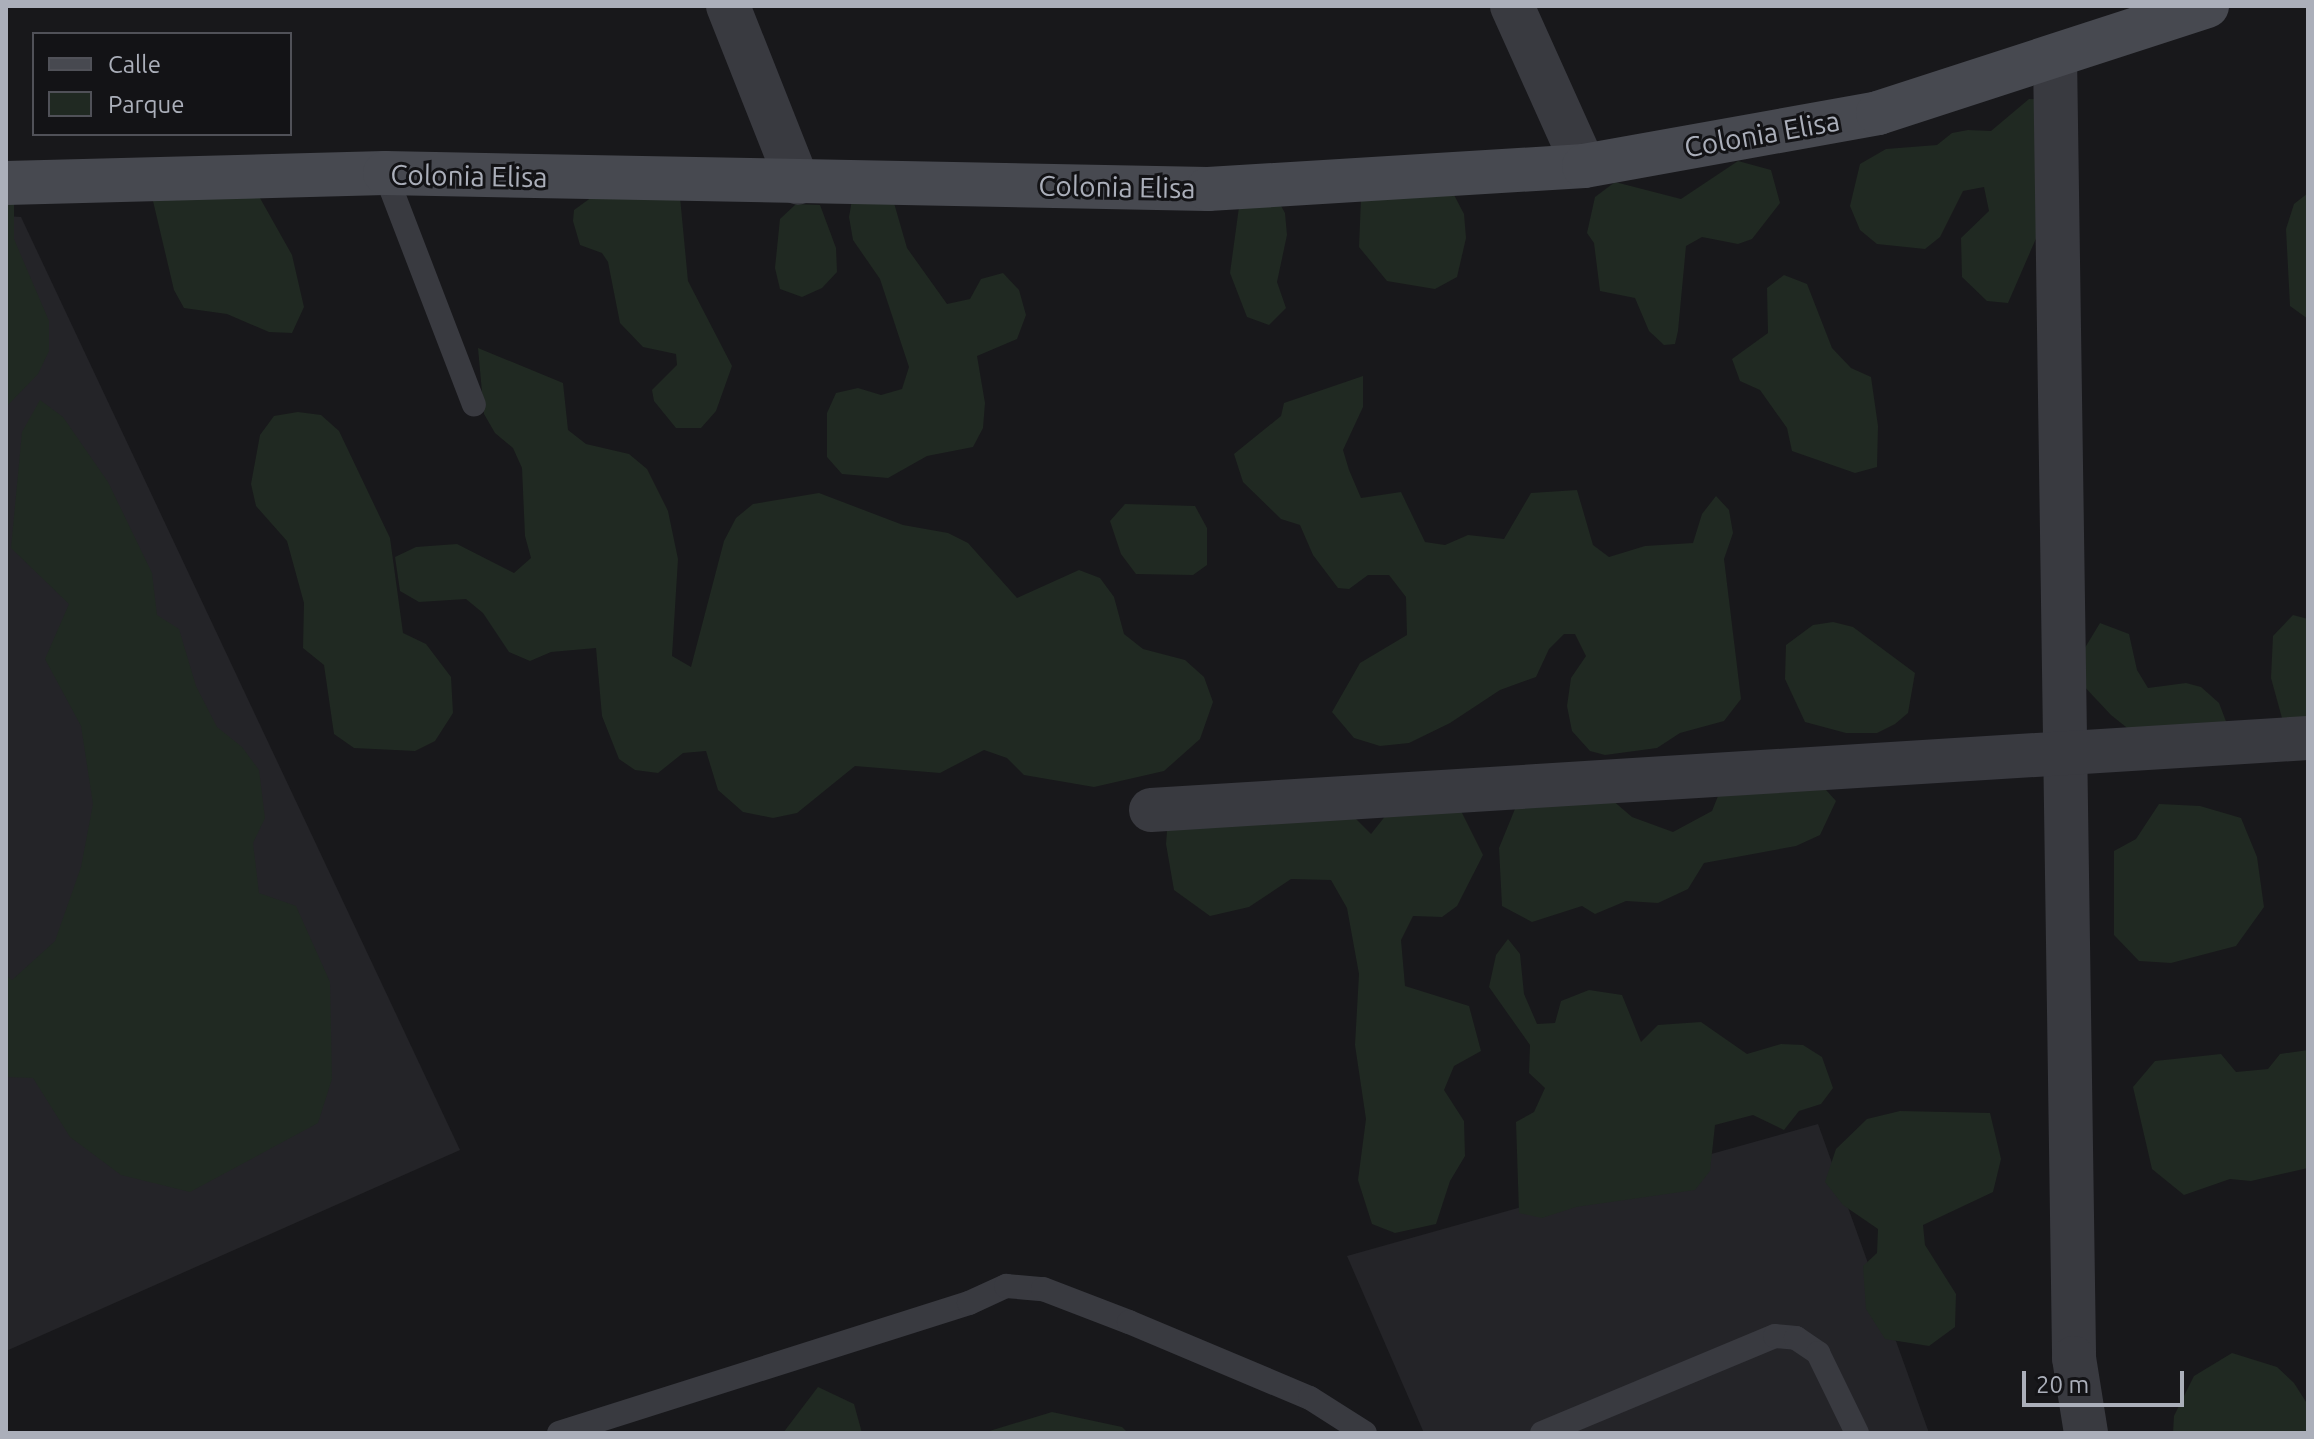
<!DOCTYPE html>
<style>
body{margin:0}
#map{position:relative;width:2314px;height:1439px;overflow:hidden;background:#18181b;font-family:Ubuntu,sans-serif}
div>[style]{position:absolute}
.built>*{inset:0;background:#242428}
.green>*{inset:0;background:#202922}
.lane>*{height:24px;margin:-12px;padding:0 12px;transform-origin:12px;border-radius:12px;background:#393a40}
.street>*{height:44px;margin:-22px;padding:0 22px;transform-origin:22px;border-radius:22px;background:#393a40}
.secondary>*{height:44px;margin:-22px;padding:0 22px;transform-origin:22px;border-radius:22px;background:#474950}
span{translate:-50% -50%;white-space:nowrap;text-align:center;line-height:1.15;-webkit-text-stroke:6px #131316;paint-order:stroke}
.street-label{font-size:28px;color:#abafba}
.frame{position:absolute;inset:0;border:8px solid #abafba;pointer-events:none}
.legend{position:absolute;left:32px;top:32px;width:260px;height:104px;box-sizing:border-box;background:#131316;border:2px solid #505158;margin:0;padding:10px 14px;list-style:none;font-size:24px;color:#abafba}
.legend li{display:flex;align-items:center;gap:16px;height:40px}
.legend b{width:40px;border:2px solid #505158}
.scale{position:absolute;left:2022px;top:1371px;width:162px;height:36px;box-sizing:border-box;border:4px solid #abafba;border-top:0;padding-left:10px;font-size:24px;line-height:28px;white-space:nowrap;color:#abafba;-webkit-text-stroke:6px #131316;paint-order:stroke}
</style>
<div id="map">
<div class="built">
<div style="clip-path:polygon(6px 216px,21px 217px,460px 1150px,6px 1351px)"></div>
<div style="clip-path:polygon(1818px 1124px,1929px 1433px,1424px 1433px,1347px 1256px)"></div>
</div>
<div class="green">
<div style="clip-path:polygon(2029px 99px,2061px 100px,2041px 227px,2008px 303px,1987px 301px,1962px 277px,1961px 238px,1989px 211px,1984px 187px,1963px 191px,1940px 237px,1925px 249px,1877px 244px,1860px 230px,1850px 206px,1860px 164px,1886px 149px,1937px 145px,1952px 133px,1968px 130px,1991px 131px)"></div>
<div style="clip-path:polygon(1738px 161px,1771px 170px,1780px 203px,1752px 239px,1738px 244px,1702px 237px,1686px 246px,1678px 331px,1675px 344px,1664px 345px,1649px 331px,1635px 298px,1600px 291px,1594px 243px,1587px 233px,1595px 197px,1615px 182px,1681px 199px)"></div>
<div style="clip-path:polygon(1272px 190px,1285px 213px,1287px 235px,1277px 282px,1286px 308px,1269px 325px,1247px 317px,1230px 273px,1239px 207px)"></div>
<div style="clip-path:polygon(256px 191px,292px 255px,304px 307px,292px 333px,269px 332px,227px 314px,184px 308px,174px 290px,153px 201px)"></div>
<div style="clip-path:polygon(1453px 193px,1464px 214px,1466px 238px,1457px 277px,1435px 289px,1387px 281px,1359px 247px,1361px 199px)"></div>
<div style="clip-path:polygon(2308px 193px,2308px 319px,2290px 306px,2286px 229px,2294px 204px)"></div>
<div style="clip-path:polygon(853px 194px,894px 203px,907px 248px,947px 304px,970px 299px,981px 279px,1003px 273px,1019px 290px,1026px 315px,1017px 339px,977px 356px,985px 403px,983px 428px,973px 447px,927px 456px,888px 478px,842px 474px,827px 457px,827px 413px,836px 393px,858px 388px,881px 395px,902px 389px,909px 367px,880px 279px,853px 240px,849px 217px)"></div>
<div style="clip-path:polygon(6px 196px,14px 198px,14px 239px,49px 321px,49px 351px,38px 374px,6px 407px)"></div>
<div style="clip-path:polygon(592px 197px,680px 197px,688px 281px,732px 366px,716px 411px,701px 428px,676px 428px,654px 401px,652px 390px,677px 365px,676px 354px,643px 347px,620px 323px,608px 262px,602px 253px,580px 245px,573px 221px,574px 210px)"></div>
<div style="clip-path:polygon(796px 204px,820px 205px,836px 248px,837px 272px,822px 288px,802px 297px,780px 289px,775px 268px,780px 219px)"></div>
<div style="clip-path:polygon(1784px 275px,1807px 284px,1832px 348px,1851px 368px,1871px 377px,1878px 426px,1877px 467px,1855px 473px,1792px 451px,1787px 428px,1760px 390px,1740px 381px,1732px 359px,1768px 333px,1767px 288px)"></div>
<div style="clip-path:polygon(478px 348px,563px 383px,568px 430px,586px 444px,629px 454px,647px 469px,668px 511px,678px 559px,672px 656px,691px 667px,724px 541px,736px 518px,753px 504px,819px 493px,903px 525px,948px 533px,968px 543px,1017px 598px,1079px 570px,1100px 578px,1114px 597px,1124px 634px,1143px 649px,1185px 660px,1204px 677px,1213px 702px,1200px 739px,1164px 771px,1094px 787px,1024px 775px,1007px 758px,984px 750px,940px 773px,855px 766px,797px 813px,773px 818px,743px 812px,718px 790px,706px 751px,683px 753px,658px 773px,635px 770px,619px 759px,602px 716px,596px 648px,551px 652px,530px 661px,509px 652px,483px 613px,466px 599px,419px 602px,400px 591px,395px 557px,416px 547px,457px 544px,514px 573px,531px 558px,525px 536px,522px 468px,513px 448px,495px 433px,484px 414px)"></div>
<div style="clip-path:polygon(1363px 376px,1363px 407px,1343px 450px,1349px 470px,1361px 498px,1401px 492px,1425px 542px,1445px 545px,1468px 535px,1504px 539px,1531px 493px,1577px 490px,1593px 545px,1609px 557px,1645px 546px,1693px 543px,1702px 514px,1716px 496px,1729px 510px,1733px 533px,1724px 559px,1741px 699px,1724px 721px,1680px 733px,1657px 748px,1605px 755px,1590px 751px,1572px 731px,1567px 706px,1571px 678px,1586px 656px,1575px 634px,1564px 634px,1549px 649px,1536px 677px,1500px 690px,1450px 723px,1409px 743px,1380px 746px,1354px 738px,1332px 712px,1360px 663px,1407px 635px,1406px 597px,1389px 575px,1368px 575px,1349px 589px,1338px 588px,1313px 555px,1300px 525px,1281px 519px,1243px 482px,1234px 454px,1281px 416px,1284px 403px)"></div>
<div style="clip-path:polygon(40px 400px,63px 417px,108px 482px,152px 573px,157px 615px,179px 629px,196px 686px,217px 727px,242px 747px,259px 770px,265px 818px,253px 843px,259px 893px,296px 906px,330px 982px,332px 1079px,318px 1123px,190px 1192px,121px 1175px,70px 1137px,33px 1078px,6px 1077px,6px 975px,12px 980px,55px 941px,81px 867px,93px 804px,81px 726px,45px 659px,69px 604px,11px 548px,22px 432px)"></div>
<div style="clip-path:polygon(298px 412px,321px 415px,339px 431px,390px 538px,403px 633px,426px 644px,451px 677px,453px 713px,435px 741px,415px 751px,354px 748px,334px 734px,324px 665px,303px 648px,304px 603px,287px 541px,256px 506px,251px 484px,260px 435px,274px 416px)"></div>
<div style="clip-path:polygon(1125px 504px,1195px 506px,1207px 528px,1207px 565px,1193px 575px,1136px 574px,1121px 554px,1110px 521px)"></div>
<div style="clip-path:polygon(2293px 615px,2308px 619px,2308px 730px,2282px 718px,2271px 678px,2273px 636px)"></div>
<div style="clip-path:polygon(1833px 622px,1853px 627px,1915px 673px,1908px 713px,1895px 724px,1877px 733px,1846px 733px,1805px 722px,1785px 679px,1786px 645px,1813px 625px)"></div>
<div style="clip-path:polygon(2100px 623px,2129px 634px,2137px 670px,2148px 688px,2186px 683px,2201px 687px,2219px 703px,2227px 724px,2131px 731px,2111px 715px,2080px 682px,2083px 651px)"></div>
<div style="clip-path:polygon(1818px 781px,1836px 801px,1820px 835px,1796px 846px,1704px 863px,1688px 889px,1658px 903px,1626px 901px,1595px 914px,1582px 906px,1532px 922px,1502px 906px,1499px 848px,1517px 804px,1611px 799px,1632px 817px,1673px 832px,1712px 811px,1722px 786px)"></div>
<div style="clip-path:polygon(2159px 804px,2200px 806px,2241px 818px,2257px 857px,2264px 907px,2236px 946px,2171px 963px,2139px 961px,2114px 935px,2114px 851px,2136px 839px)"></div>
<div style="clip-path:polygon(1394px 805px,1458px 805px,1483px 855px,1457px 906px,1442px 917px,1413px 916px,1401px 940px,1405px 986px,1469px 1006px,1481px 1051px,1454px 1066px,1444px 1090px,1464px 1121px,1465px 1156px,1450px 1181px,1436px 1224px,1395px 1233px,1372px 1224px,1358px 1180px,1366px 1119px,1355px 1045px,1359px 974px,1347px 908px,1331px 880px,1291px 879px,1249px 907px,1210px 916px,1174px 890px,1166px 844px,1168px 818px,1347px 810px,1371px 834px)"></div>
<div style="clip-path:polygon(1508px 939px,1520px 954px,1524px 994px,1537px 1024px,1555px 1023px,1561px 1001px,1589px 990px,1622px 995px,1641px 1042px,1658px 1025px,1701px 1022px,1747px 1054px,1781px 1044px,1803px 1045px,1822px 1057px,1833px 1088px,1821px 1104px,1799px 1111px,1784px 1130px,1753px 1115px,1715px 1125px,1710px 1171px,1695px 1190px,1576px 1207px,1542px 1218px,1519px 1213px,1516px 1122px,1534px 1112px,1545px 1088px,1529px 1073px,1530px 1045px,1489px 987px,1496px 955px)"></div>
<div style="clip-path:polygon(2308px 1050px,2308px 1168px,2251px 1181px,2230px 1179px,2184px 1195px,2152px 1169px,2133px 1087px,2155px 1061px,2221px 1054px,2236px 1072px,2268px 1069px,2280px 1054px)"></div>
<div style="clip-path:polygon(1900px 1111px,1990px 1113px,2001px 1159px,1993px 1192px,1923px 1225px,1925px 1245px,1956px 1294px,1955px 1327px,1929px 1346px,1885px 1339px,1866px 1309px,1863px 1266px,1877px 1253px,1878px 1229px,1843px 1205px,1825px 1182px,1836px 1149px,1867px 1119px)"></div>
<div style="clip-path:polygon(2232px 1353px,2277px 1367px,2294px 1383px,2308px 1405px,2308px 1433px,2173px 1433px,2174px 1416px,2194px 1376px)"></div>
<div style="clip-path:polygon(818px 1387px,854px 1404px,862px 1433px,783px 1433px)"></div>
<div style="clip-path:polygon(1052px 1412px,1122px 1427px,1128px 1433px,983px 1433px)"></div>
</div>
<div class="lane">
<div style="left:385px;top:173px;width:248px;rotate:69deg"></div>
<div style="left:559px;top:1433px;width:430px;rotate:-17.6deg"></div>
<div style="left:969px;top:1303px;width:41px;rotate:-24.7deg"></div>
<div style="left:1006px;top:1286px;width:37px;rotate:5deg"></div>
<div style="left:1043px;top:1289px;width:92px;rotate:21deg"></div>
<div style="left:1129px;top:1322px;width:196px;rotate:22.8deg"></div>
<div style="left:1310px;top:1398px;width:65px;rotate:32.5deg"></div>
<div style="left:1542px;top:1433px;width:252px;rotate:-22.6deg"></div>
<div style="left:1775px;top:1336px;width:21px;rotate:5deg"></div>
<div style="left:1796px;top:1338px;width:27px;rotate:34deg"></div>
<div style="left:1818px;top:1353px;width:89px;rotate:64deg"></div>
</div>
<div class="street">
<div style="left:728px;top:6px;width:190px;rotate:68.4deg"></div>
<div style="left:1512px;top:6px;width:175px;rotate:65.8deg"></div>
<div style="left:2055px;top:56px;width:1302px;rotate:89.16deg"></div>
<div style="left:2074px;top:1358px;width:76px;rotate:80.9deg"></div>
<div style="left:1151px;top:810px;width:1159px;rotate:-3.56deg"></div>
</div>
<div class="secondary">
<div style="left:6px;top:183px;width:379px;rotate:-1.5deg"></div>
<div style="left:385px;top:173px;width:823px;rotate:1.11deg"></div>
<div style="left:1208px;top:189px;width:377px;rotate:-3.5deg"></div>
<div style="left:1584px;top:166px;width:299px;rotate:-10.2deg"></div>
<div style="left:1878px;top:113px;width:346px;rotate:-18deg"></div>
</div>
<div class="street-label">
<span style="left:1762px;top:134px;rotate:-10deg">Colonia Elisa</span>
<span style="left:469px;top:176px;rotate:1deg">Colonia Elisa</span>
<span style="left:1117px;top:187px;rotate:1deg">Colonia Elisa</span>
</div>
<div class="frame"></div>
<ul class="legend">
<li><b style="height:10px;background:#474950"></b>Calle</li>
<li><b style="height:22px;background:#202922"></b>Parque</li>
</ul>
<div class="scale">20 m</div>
</div>
